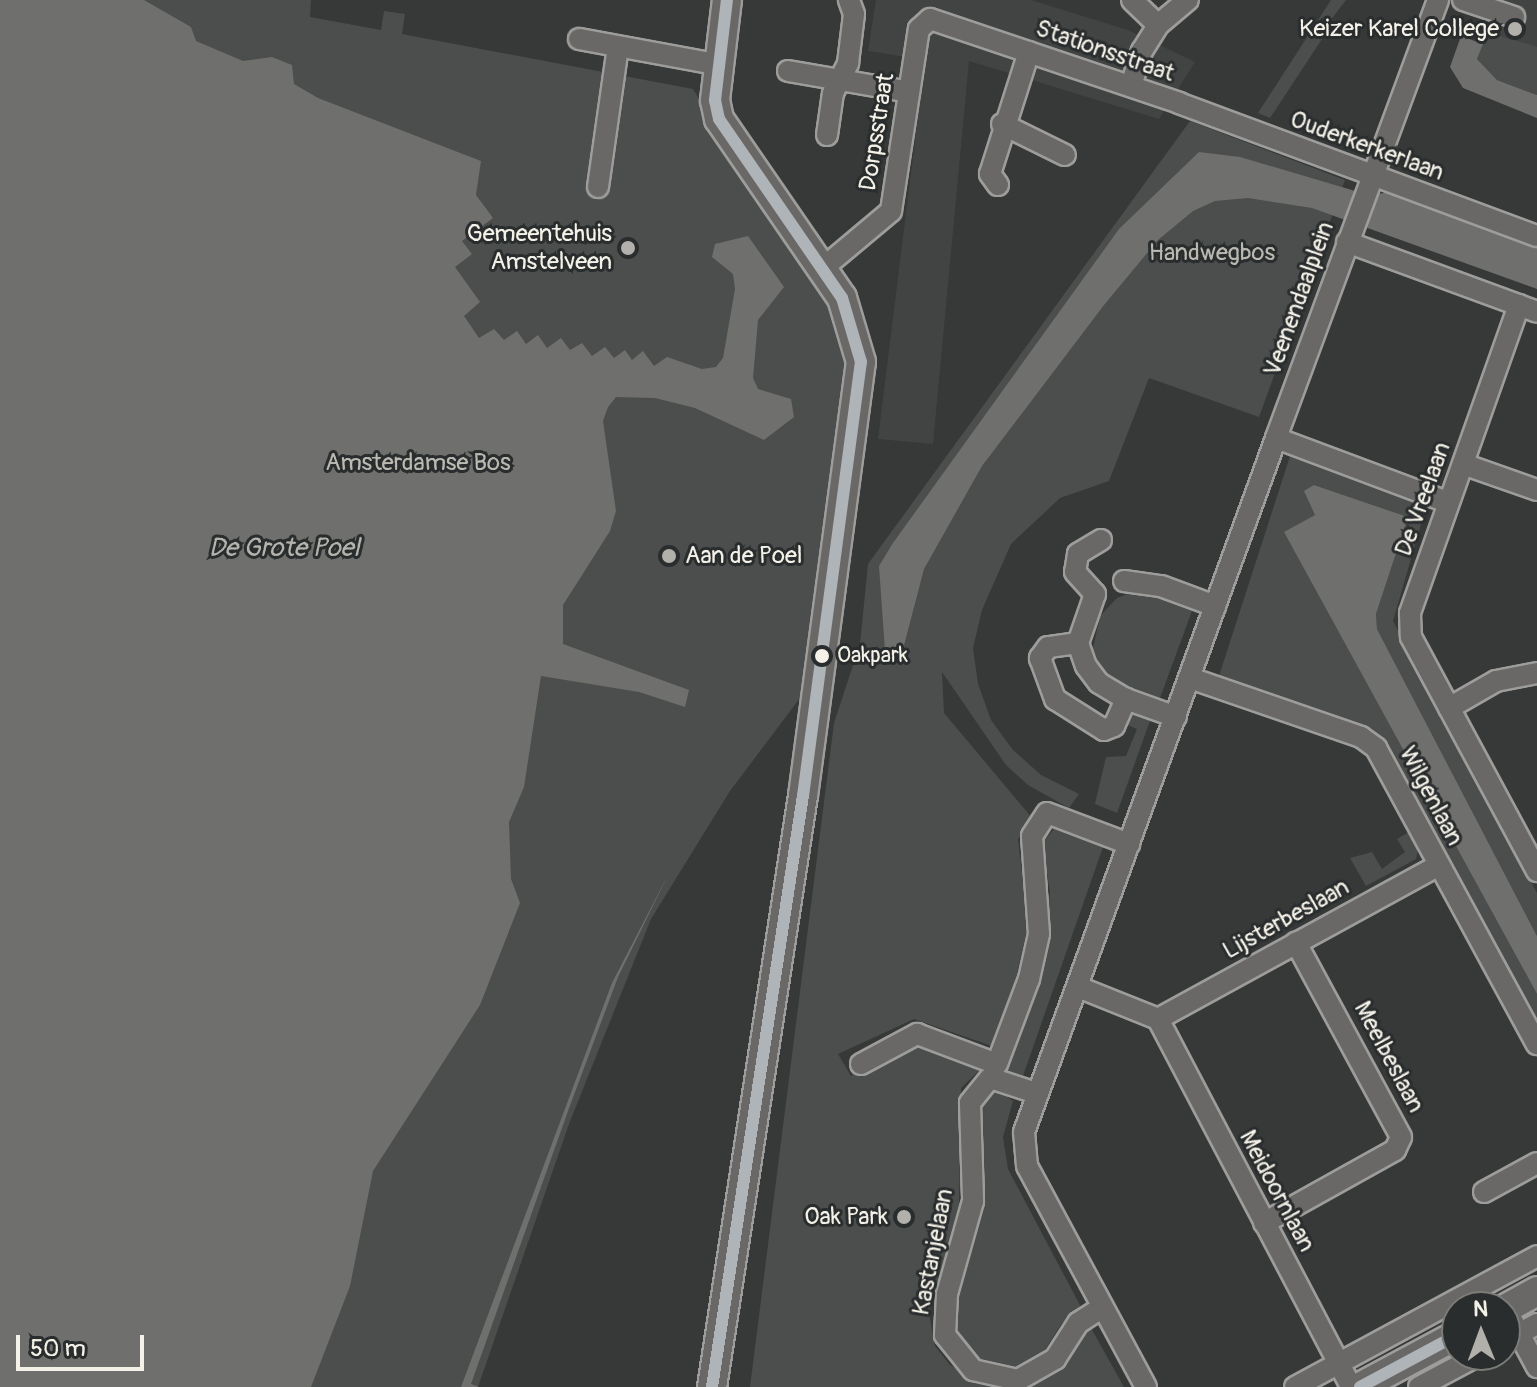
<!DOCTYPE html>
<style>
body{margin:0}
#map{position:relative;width:1537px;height:1387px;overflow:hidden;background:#373838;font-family:Pangolin,sans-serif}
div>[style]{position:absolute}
.built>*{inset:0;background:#414443}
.green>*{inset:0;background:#4b4e4c}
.water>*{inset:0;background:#6f706d}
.roads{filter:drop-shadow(2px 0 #9d9d9b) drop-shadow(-2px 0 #9d9d9b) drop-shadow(0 2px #9d9d9b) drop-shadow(0 -2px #9d9d9b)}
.minor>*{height:20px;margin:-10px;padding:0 10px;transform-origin:10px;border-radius:10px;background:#696866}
.secondary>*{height:28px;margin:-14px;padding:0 14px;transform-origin:14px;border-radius:14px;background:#696866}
.bus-1>*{height:12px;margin:-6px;padding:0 6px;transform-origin:6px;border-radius:6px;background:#afb4b9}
.dots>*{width:22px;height:22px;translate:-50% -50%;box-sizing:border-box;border:4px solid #2a2d2e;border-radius:50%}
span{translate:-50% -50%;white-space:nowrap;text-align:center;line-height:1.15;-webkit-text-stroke:6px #2a2d2e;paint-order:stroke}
.bus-label{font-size:22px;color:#f4f1e8}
.left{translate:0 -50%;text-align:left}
.poi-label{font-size:24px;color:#f4f1e8}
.right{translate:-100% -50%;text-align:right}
.street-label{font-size:24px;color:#f4f1e8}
.park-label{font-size:24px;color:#bab9b2}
.water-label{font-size:26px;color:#b4b3ad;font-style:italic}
.north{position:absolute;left:1441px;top:1291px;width:80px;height:80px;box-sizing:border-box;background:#2a2d2e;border:2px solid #7b7b78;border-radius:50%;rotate:359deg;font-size:22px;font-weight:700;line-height:32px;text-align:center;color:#f4f1e8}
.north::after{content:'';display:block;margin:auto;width:28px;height:36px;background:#b2b0aa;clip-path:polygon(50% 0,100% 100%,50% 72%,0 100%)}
.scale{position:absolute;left:16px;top:1335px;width:128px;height:36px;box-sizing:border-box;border:4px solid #f4f1e8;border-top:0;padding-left:10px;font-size:24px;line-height:28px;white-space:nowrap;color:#f4f1e8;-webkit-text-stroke:6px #2a2d2e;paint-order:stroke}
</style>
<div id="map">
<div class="built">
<div style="clip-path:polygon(876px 0,1031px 0,1128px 30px,1195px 62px,1159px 119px,969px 61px,933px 444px,878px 439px,925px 60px,868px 51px)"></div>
<div style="clip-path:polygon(1501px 0,1537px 0,1537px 89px,1486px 53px)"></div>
</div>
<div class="green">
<div style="clip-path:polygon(0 0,311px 0,310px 17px,381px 30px,384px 11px,405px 14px,402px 34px,693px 89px,852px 346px,812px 682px,730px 791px,651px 919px,569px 1124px,478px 1387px,0 1387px)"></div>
<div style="clip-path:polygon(1331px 0,1346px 0,1330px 21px,1344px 27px,1339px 36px,1326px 33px,1270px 118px,1258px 113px)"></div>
<div style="clip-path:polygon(1487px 32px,1537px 47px,1537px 95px,1497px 80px,1477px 59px)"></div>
<div style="clip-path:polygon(1190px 121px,1345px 180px,1259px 417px,1149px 378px,1109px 481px,1060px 498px,1011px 544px,982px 610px,973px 648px,978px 684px,991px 720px,1013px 750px,1041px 775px,1079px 794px,1069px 808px,1028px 785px,1006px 765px,942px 672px,944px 713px,1033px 819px,1018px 839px,1028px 925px,1016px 978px,992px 1046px,914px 1019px,838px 1054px,851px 1076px,922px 1043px,985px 1065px,961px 1088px,959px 1206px,929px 1313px,935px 1346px,950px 1365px,994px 1387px,750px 1387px,834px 723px,860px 644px,868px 564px)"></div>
<div style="clip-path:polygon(1292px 450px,1428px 500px,1393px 621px,1537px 893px,1537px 936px,1377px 629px,1376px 614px,1408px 517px,1314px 485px,1315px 515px,1285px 533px,1537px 994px,1537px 1027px,1380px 744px,1218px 679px)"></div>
<div style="clip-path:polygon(1130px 593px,1147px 593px,1192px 611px,1160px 698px,1110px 679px,1092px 653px,1100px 616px,1117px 598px)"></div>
<div style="clip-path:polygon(1132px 711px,1151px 718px,1117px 813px,1095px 804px,1106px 757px,1126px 756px,1137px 729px,1125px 724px)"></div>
<div style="clip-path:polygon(1054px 829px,1103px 847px,1023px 1076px,1001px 1068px,1046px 945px,1050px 892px,1042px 843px)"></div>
<div style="clip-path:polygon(1409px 832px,1418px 850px,1416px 859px,1366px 886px,1350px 858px,1372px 852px,1382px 869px,1405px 852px,1397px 839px)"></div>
<div style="clip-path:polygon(997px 1090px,1013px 1101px,1003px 1137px,1008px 1169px,1082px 1309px,1062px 1323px,1041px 1356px,1020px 1369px,977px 1361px,952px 1338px,981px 1098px)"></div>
<div style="clip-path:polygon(1091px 1328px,1124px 1387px,1025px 1387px,1054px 1370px,1076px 1337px)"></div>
</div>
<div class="water">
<div style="clip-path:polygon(0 0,144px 0,191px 27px,196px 41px,243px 61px,272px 57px,292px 65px,294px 84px,318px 98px,481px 161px,476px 195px,493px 218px,462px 241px,472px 254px,455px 267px,480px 302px,464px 316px,479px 338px,494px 329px,504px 340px,517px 331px,526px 344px,538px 335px,547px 348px,561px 338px,570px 350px,582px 343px,592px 356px,605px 347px,614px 358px,625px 350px,632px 360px,643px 351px,654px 366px,667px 357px,702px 369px,716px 367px,723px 358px,735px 289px,733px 274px,712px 257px,715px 244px,748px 236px,784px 287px,758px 320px,753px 378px,758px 389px,791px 399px,794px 417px,764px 440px,695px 408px,655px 398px,616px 397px,608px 407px,603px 421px,616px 511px,610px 531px,563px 605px,563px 644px,689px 690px,685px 707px,639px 692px,541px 676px,524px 787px,509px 822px,511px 879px,520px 903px,480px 1005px,373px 1171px,350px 1286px,311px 1387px,0 1387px)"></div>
<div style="clip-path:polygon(1461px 36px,1483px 44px,1477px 59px,1497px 80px,1537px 95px,1537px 118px,1463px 88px,1450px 67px)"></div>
<div style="clip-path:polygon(1199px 152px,1240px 157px,1372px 196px,1387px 192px,1537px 245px,1537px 289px,1312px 208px,1248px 198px,1215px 201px,1193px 211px,1158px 240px,1104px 305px,982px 466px,924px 569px,902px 653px,885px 651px,879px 566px,893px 543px,1119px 229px)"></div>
<div style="clip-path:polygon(1314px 485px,1408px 517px,1376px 614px,1377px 629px,1537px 936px,1537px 994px,1284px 532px,1315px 515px,1304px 491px)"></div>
<div style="clip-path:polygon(669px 873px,618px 977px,568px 1111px,471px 1384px,479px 1387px,461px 1387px,612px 983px)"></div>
</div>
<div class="roads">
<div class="minor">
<div style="left:1132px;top:0;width:36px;rotate:44deg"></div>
<div style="left:1438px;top:0;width:467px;rotate:110.3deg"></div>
<div style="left:1276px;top:438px;width:183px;rotate:20.5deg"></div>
<div style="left:1463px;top:0;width:54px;rotate:18.4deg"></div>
<div style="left:579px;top:39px;width:143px;rotate:10.4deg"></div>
<div style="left:788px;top:71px;width:123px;rotate:9.8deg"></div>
<div style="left:1131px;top:86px;width:37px;rotate:-73deg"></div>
<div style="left:1142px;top:51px;width:31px;rotate:-58deg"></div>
<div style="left:1158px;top:25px;width:39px;rotate:-40deg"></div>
<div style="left:1002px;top:124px;width:70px;rotate:26.2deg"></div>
<div style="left:827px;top:135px;width:42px;rotate:-81.9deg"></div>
<div style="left:833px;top:93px;width:34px;rotate:-63deg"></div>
<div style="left:848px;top:63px;width:49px;rotate:-83deg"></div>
<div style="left:854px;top:14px;width:15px;rotate:-110deg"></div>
<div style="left:998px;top:185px;width:14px;rotate:-126deg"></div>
<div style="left:990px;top:174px;width:128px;rotate:-72.3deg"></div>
<div style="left:598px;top:187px;width:141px;rotate:-81.9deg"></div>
<div style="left:1347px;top:242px;width:202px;rotate:20.2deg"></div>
<div style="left:822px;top:269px;width:90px;rotate:-40deg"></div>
<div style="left:891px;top:211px;width:184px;rotate:-81.3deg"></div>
<div style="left:919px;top:29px;width:15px;rotate:-42deg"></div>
<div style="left:930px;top:19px;width:263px;rotate:18.6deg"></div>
<div style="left:1179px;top:103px;width:382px;rotate:20.4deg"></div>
<div style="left:1519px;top:305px;width:327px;rotate:109.5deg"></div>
<div style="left:1410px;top:613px;width:24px;rotate:88deg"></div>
<div style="left:1411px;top:637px;width:266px;rotate:61.7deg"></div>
<div style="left:1463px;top:464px;width:78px;rotate:19.4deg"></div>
<div style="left:1101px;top:540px;width:27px;rotate:149deg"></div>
<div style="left:1078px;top:554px;width:18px;rotate:99deg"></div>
<div style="left:1075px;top:572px;width:30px;rotate:48deg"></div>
<div style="left:1095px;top:594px;width:52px;rotate:109.1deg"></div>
<div style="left:1078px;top:643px;width:24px;rotate:71deg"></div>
<div style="left:1086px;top:666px;width:21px;rotate:53deg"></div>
<div style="left:1099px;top:683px;width:31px;rotate:31deg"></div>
<div style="left:1126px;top:699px;width:53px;rotate:19.8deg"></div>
<div style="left:1124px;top:581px;width:37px;rotate:8deg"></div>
<div style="left:1161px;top:586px;width:58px;rotate:20.3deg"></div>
<div style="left:1078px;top:643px;width:30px;rotate:172deg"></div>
<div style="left:1048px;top:647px;width:14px;rotate:126deg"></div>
<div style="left:1040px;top:658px;width:44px;rotate:69.9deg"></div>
<div style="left:1055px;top:699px;width:58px;rotate:32.3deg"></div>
<div style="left:1104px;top:730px;width:11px;rotate:-22deg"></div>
<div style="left:1114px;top:726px;width:30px;rotate:-66deg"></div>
<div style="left:1190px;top:678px;width:181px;rotate:19deg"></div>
<div style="left:1361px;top:737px;width:19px;rotate:36deg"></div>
<div style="left:1376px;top:748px;width:337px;rotate:61.5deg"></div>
<div style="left:1449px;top:708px;width:54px;rotate:-29.9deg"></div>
<div style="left:1496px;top:681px;width:42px;rotate:-11deg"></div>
<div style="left:1078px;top:987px;width:86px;rotate:21.8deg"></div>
<div style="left:1158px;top:1019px;width:416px;rotate:62.3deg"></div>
<div style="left:1158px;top:1019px;width:320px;rotate:-28.7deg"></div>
<div style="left:861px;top:1064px;width:64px;rotate:-28.2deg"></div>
<div style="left:917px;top:1034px;width:85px;rotate:20.6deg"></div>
<div style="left:997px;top:1064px;width:91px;rotate:-69.4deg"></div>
<div style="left:1029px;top:979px;width:46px;rotate:-77.5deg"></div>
<div style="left:1039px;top:934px;width:98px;rotate:-94.1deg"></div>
<div style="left:1032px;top:836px;width:27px;rotate:-57deg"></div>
<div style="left:1047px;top:813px;width:88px;rotate:20.7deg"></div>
<div style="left:1036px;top:1093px;width:48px;rotate:-161.9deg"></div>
<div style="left:990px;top:1078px;width:32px;rotate:129deg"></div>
<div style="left:970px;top:1103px;width:98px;rotate:88.2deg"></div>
<div style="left:973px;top:1201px;width:97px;rotate:105.6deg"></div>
<div style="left:947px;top:1294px;width:41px;rotate:92.8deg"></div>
<div style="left:945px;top:1335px;width:45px;rotate:51.3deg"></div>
<div style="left:973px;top:1370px;width:46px;rotate:12.5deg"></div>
<div style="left:1018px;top:1380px;width:43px;rotate:-29.6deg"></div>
<div style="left:1055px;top:1359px;width:43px;rotate:-57.4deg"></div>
<div style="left:1078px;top:1323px;width:27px;rotate:-33deg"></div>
<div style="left:1484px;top:1192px;width:60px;rotate:-28.7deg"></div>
<div style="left:1264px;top:1223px;width:150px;rotate:-29.1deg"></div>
<div style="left:1395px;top:1150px;width:14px;rotate:-65deg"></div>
<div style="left:1401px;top:1137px;width:221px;rotate:-118.4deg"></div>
<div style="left:1506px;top:1309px;width:66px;rotate:61.9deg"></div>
<div style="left:1505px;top:1341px;width:36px;rotate:-28deg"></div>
<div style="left:1146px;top:1387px;width:251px;rotate:-118.3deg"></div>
<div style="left:1027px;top:1166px;width:34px;rotate:-95deg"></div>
<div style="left:1024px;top:1132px;width:738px;rotate:-70.04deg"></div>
<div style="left:1295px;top:1387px;width:275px;rotate:-28.4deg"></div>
<div style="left:1419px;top:1387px;width:68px;rotate:-28.1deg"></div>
</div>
<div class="secondary">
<div style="left:1505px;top:1309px;width:37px;rotate:-29deg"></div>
<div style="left:712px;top:1387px;width:598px;rotate:-81.25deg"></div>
<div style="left:803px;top:796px;width:438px;rotate:-82.4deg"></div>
<div style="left:861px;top:362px;width:67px;rotate:-106.5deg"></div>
<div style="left:842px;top:298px;width:217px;rotate:-124.5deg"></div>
<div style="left:719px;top:119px;width:19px;rotate:-102deg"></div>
<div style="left:715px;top:100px;width:101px;rotate:-83.2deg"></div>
<div style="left:1360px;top:1387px;width:110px;rotate:-28.2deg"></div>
</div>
</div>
<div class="bus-1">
<div style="left:712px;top:1387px;width:598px;rotate:-81.25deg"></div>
<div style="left:803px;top:796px;width:438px;rotate:-82.4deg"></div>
<div style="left:861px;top:362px;width:67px;rotate:-106.5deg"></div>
<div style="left:842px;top:298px;width:217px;rotate:-124.5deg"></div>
<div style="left:719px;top:119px;width:19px;rotate:-102deg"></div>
<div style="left:715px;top:100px;width:101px;rotate:-83.2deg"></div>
<div style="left:1360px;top:1387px;width:110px;rotate:-28.2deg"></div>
</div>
<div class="dots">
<div style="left:1515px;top:29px;background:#b2b0aa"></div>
<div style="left:628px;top:248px;background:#b2b0aa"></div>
<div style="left:669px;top:556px;background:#b2b0aa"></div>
<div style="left:822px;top:656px;background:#f4f1e8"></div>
<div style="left:904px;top:1217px;background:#b2b0aa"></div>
</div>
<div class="bus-label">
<span class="left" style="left:837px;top:656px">Oakpark</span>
</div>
<div class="poi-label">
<span class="right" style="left:1499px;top:29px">Keizer Karel College</span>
<span class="right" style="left:612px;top:248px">Gemeentehuis<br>Amstelveen</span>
<span class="left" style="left:685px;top:556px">Aan de Poel</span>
<span class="right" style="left:888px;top:1217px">Oak Park</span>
</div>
<div class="street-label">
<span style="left:1105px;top:51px;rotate:19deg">Stationsstraat</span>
<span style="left:877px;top:132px;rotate:-81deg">Dorpsstraat</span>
<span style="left:1367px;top:146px;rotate:20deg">Ouderkerkerlaan</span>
<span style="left:1299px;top:299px;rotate:-70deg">Veenendaalplein</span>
<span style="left:1423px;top:499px;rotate:-70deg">De Vreelaan</span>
<span style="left:1431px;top:796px;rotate:62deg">Wilgenlaan</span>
<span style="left:1286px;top:919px;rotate:-29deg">Lijsterbeslaan</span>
<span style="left:1389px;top:1057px;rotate:62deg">Meelbeslaan</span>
<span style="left:1277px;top:1191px;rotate:62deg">Meidoornlaan</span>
<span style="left:933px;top:1252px;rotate:-79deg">Kastanjelaan</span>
</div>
<div class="park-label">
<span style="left:1212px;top:253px">Handwegbos</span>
<span style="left:418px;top:463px">Amsterdamse Bos</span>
</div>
<div class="water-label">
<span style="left:284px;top:549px">De Grote Poel</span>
</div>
<div class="north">N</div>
<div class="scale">50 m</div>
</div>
